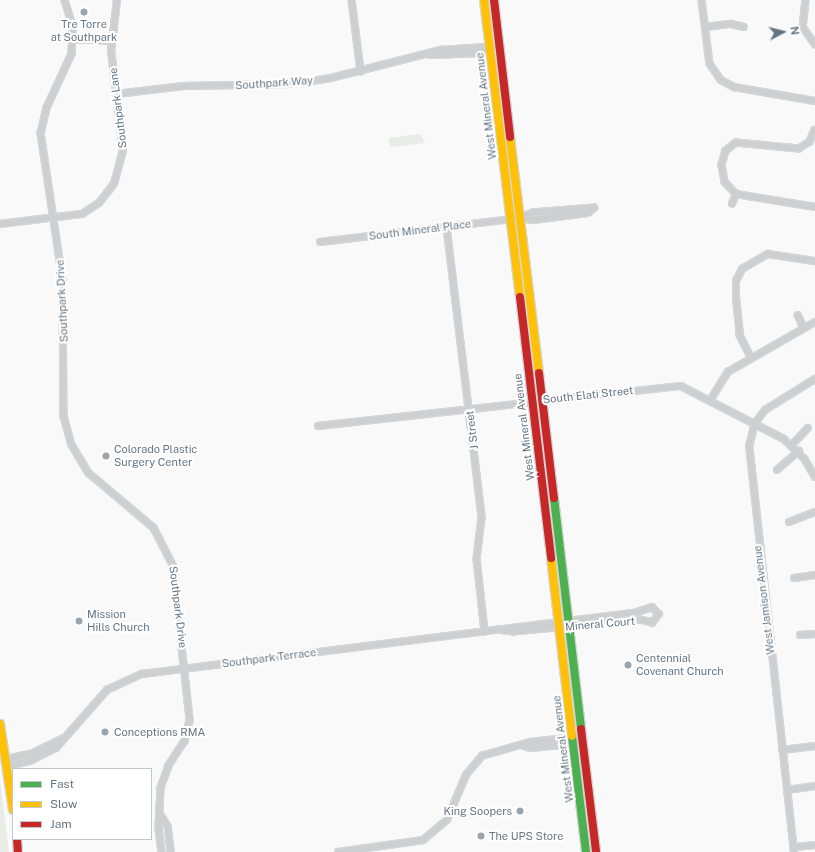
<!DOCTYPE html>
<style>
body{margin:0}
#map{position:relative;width:815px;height:852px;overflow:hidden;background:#f9f9f9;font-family:"Public Sans",sans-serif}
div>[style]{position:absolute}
.green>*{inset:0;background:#e8ebe6}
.roads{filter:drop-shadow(1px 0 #d5d6d7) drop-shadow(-1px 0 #d5d6d7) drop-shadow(0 1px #d5d6d7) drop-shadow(0 -1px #d5d6d7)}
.street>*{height:5.5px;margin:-2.75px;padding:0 2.75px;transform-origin:2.75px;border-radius:2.75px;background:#cecfd0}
.fast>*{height:8px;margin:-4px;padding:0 4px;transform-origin:4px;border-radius:4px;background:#4caf50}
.slow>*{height:8px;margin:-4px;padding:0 4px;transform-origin:4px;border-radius:4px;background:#ffc107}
.jam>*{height:8px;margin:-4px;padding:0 4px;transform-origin:4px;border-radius:4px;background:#c62828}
.dots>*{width:11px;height:11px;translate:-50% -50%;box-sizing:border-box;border:2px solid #fff;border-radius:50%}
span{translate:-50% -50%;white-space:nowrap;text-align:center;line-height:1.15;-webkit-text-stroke:4px #fff;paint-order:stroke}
.poi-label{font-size:11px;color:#657683}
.left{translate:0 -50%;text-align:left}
.right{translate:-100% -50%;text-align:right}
.street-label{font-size:11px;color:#657683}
.legend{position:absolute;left:12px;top:768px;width:140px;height:72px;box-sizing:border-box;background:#fff;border:1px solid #c1c8cd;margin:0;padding:5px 7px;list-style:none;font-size:12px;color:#657683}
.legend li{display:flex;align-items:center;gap:8px;height:20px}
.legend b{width:20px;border:1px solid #c1c8cd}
.north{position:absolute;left:763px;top:12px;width:40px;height:40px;-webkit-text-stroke:3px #fff;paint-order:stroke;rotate:83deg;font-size:11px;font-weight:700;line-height:16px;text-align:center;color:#657683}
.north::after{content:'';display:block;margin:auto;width:14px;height:18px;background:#657683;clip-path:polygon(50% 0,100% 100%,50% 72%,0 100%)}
</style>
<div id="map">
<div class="green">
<div style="clip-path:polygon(420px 134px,425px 143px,390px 147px,389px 138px)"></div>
<div style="clip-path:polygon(0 781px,9px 852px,0 852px)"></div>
</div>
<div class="roads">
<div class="street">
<div style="left:65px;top:0;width:28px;rotate:73deg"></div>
<div style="left:73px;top:27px;width:27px;rotate:92deg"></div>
<div style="left:72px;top:54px;width:60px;rotate:114.8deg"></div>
<div style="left:47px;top:108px;width:26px;rotate:103deg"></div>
<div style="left:41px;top:133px;width:150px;rotate:81.5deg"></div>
<div style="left:63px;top:281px;width:135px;rotate:89.6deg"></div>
<div style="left:64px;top:416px;width:30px;rotate:75deg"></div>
<div style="left:72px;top:445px;width:33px;rotate:59deg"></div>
<div style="left:89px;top:473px;width:85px;rotate:40.2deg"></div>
<div style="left:154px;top:528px;width:42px;rotate:62.8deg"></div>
<div style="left:173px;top:565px;width:156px;rotate:83.7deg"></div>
<div style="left:190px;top:720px;width:22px;rotate:103deg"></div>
<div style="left:185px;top:741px;width:30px;rotate:123deg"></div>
<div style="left:169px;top:766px;width:23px;rotate:110deg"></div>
<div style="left:161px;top:788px;width:40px;rotate:92.9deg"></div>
<div style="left:159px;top:828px;width:24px;rotate:83deg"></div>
<div style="left:352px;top:0;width:72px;rotate:82.8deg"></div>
<div style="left:702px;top:0;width:64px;rotate:82.9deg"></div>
<div style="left:710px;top:64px;width:19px;rotate:55deg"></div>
<div style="left:721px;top:80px;width:15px;rotate:28deg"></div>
<div style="left:734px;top:87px;width:82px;rotate:9.8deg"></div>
<div style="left:806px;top:0;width:27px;rotate:96deg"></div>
<div style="left:803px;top:27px;width:21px;rotate:55deg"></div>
<div style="left:705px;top:27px;width:26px;rotate:-7deg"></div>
<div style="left:731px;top:24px;width:13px;rotate:13deg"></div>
<div style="left:73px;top:39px;width:38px;rotate:3deg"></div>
<div style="left:430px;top:55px;width:52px;rotate:-2.2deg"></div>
<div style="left:482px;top:53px;width:7px;rotate:-45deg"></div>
<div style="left:116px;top:94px;width:68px;rotate:-6.7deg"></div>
<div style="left:184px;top:86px;width:106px;rotate:-1.1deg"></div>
<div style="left:290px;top:84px;width:37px;rotate:-8deg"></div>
<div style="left:327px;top:79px;width:118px;rotate:-14.3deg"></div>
<div style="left:441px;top:50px;width:59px;rotate:-3.9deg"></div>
<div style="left:815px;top:130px;width:13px;rotate:113deg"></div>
<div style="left:810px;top:142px;width:13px;rotate:148deg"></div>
<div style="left:799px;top:149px;width:63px;rotate:-174.6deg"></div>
<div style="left:736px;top:143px;width:13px;rotate:141deg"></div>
<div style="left:726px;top:151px;width:15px;rotate:106deg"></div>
<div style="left:722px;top:165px;width:17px;rotate:80deg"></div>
<div style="left:725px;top:182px;width:16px;rotate:47deg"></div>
<div style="left:736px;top:194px;width:80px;rotate:9.3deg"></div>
<div style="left:732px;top:204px;width:11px;rotate:-68deg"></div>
<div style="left:0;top:224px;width:83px;rotate:-7deg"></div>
<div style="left:82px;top:214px;width:20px;rotate:-33deg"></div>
<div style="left:99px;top:203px;width:24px;rotate:-52deg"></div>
<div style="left:114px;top:184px;width:34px;rotate:-75deg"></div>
<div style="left:123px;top:151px;width:101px;rotate:-96.8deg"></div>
<div style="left:111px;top:51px;width:51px;rotate:-83.3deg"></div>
<div style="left:447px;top:227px;width:293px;rotate:83.1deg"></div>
<div style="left:482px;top:518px;width:41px;rotate:97deg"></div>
<div style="left:477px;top:559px;width:73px;rotate:83.7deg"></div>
<div style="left:320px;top:242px;width:201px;rotate:-6.8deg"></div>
<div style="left:520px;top:218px;width:13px;rotate:9deg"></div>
<div style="left:533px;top:220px;width:55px;rotate:-7.3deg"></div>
<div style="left:588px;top:213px;width:8px;rotate:-40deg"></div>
<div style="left:594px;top:208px;width:61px;rotate:175.3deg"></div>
<div style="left:533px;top:213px;width:14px;rotate:159deg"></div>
<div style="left:798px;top:315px;width:14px;rotate:65deg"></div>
<div style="left:751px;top:358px;width:25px;rotate:-117deg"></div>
<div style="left:740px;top:336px;width:38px;rotate:-96deg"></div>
<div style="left:736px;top:298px;width:17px;rotate:-90deg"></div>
<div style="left:736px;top:281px;width:13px;rotate:-63deg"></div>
<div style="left:742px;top:269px;width:30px;rotate:-30deg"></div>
<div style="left:768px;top:254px;width:48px;rotate:8.5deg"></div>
<div style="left:711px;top:399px;width:32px;rotate:-58deg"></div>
<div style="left:728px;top:372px;width:100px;rotate:-29.9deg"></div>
<div style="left:318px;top:426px;width:365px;rotate:-6.3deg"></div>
<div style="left:681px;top:386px;width:116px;rotate:27.2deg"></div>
<div style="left:784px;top:439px;width:29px;rotate:44deg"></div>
<div style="left:805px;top:459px;width:20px;rotate:60deg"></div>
<div style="left:792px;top:445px;width:23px;rotate:-47deg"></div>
<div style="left:777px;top:470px;width:29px;rotate:-41deg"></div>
<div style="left:789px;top:522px;width:28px;rotate:-21deg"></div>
<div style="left:794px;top:578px;width:21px;rotate:-8deg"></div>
<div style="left:800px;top:635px;width:15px;rotate:-4deg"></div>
<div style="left:521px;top:745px;width:9px;rotate:18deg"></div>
<div style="left:530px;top:748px;width:53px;rotate:-5.4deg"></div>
<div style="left:782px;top:750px;width:33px;rotate:-7deg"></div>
<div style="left:7px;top:759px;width:27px;rotate:-13deg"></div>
<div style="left:33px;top:753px;width:34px;rotate:-26deg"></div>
<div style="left:8px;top:766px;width:23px;rotate:-13deg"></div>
<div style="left:30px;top:761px;width:29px;rotate:-27deg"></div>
<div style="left:56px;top:748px;width:77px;rotate:-48.7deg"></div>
<div style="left:107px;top:690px;width:38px;rotate:-25deg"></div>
<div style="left:142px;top:674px;width:496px;rotate:-7.1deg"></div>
<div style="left:634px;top:613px;width:19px;rotate:-18deg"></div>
<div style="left:652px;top:607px;width:10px;rotate:45deg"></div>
<div style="left:659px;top:614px;width:11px;rotate:124deg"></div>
<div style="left:653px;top:623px;width:13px;rotate:-167deg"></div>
<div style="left:640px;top:620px;width:127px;rotate:174.6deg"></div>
<div style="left:514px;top:632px;width:16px;rotate:-173deg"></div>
<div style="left:787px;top:790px;width:28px;rotate:-8deg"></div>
<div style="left:161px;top:815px;width:13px;rotate:58deg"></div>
<div style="left:168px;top:826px;width:26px;rotate:83deg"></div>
<div style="left:794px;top:847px;width:21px;rotate:-5deg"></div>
<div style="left:338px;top:852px;width:86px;rotate:-8deg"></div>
<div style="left:423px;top:840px;width:31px;rotate:-40deg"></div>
<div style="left:447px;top:820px;width:49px;rotate:-67.1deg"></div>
<div style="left:466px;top:775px;width:25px;rotate:-50deg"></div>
<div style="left:482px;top:756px;width:50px;rotate:-16.3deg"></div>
<div style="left:530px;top:742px;width:46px;rotate:-6.2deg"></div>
<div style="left:794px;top:852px;width:407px;rotate:-96.3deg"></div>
<div style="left:749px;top:447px;width:25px;rotate:-76deg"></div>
<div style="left:755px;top:423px;width:16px;rotate:-52deg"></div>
<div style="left:765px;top:410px;width:59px;rotate:-31.8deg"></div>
</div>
<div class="fast">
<div style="left:554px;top:498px;width:233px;rotate:83.3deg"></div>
<div style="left:572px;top:736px;width:117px;rotate:83.1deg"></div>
</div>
<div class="slow">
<div style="left:484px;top:0;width:299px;rotate:83.1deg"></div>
<div style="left:510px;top:137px;width:238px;rotate:83deg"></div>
<div style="left:551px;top:558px;width:179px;rotate:83.3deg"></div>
<div style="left:0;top:724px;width:87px;rotate:81.4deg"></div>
</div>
<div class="jam">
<div style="left:494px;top:0;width:138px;rotate:83.3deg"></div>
<div style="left:520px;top:297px;width:263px;rotate:83.2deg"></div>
<div style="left:539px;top:373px;width:126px;rotate:83.2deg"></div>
<div style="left:581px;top:729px;width:124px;rotate:83deg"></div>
<div style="left:17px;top:839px;width:13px;rotate:86deg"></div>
</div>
</div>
<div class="dots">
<div style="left:84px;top:12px;background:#99a4ac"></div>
<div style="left:106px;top:456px;background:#99a4ac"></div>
<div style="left:79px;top:621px;background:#99a4ac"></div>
<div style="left:628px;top:665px;background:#99a4ac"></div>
<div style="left:105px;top:732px;background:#99a4ac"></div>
<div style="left:520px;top:811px;background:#99a4ac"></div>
<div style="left:481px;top:836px;background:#99a4ac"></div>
</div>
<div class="poi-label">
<span style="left:84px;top:31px">Tre Torre<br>at Southpark</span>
<span class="left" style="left:114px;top:456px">Colorado Plastic<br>Surgery Center</span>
<span class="left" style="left:87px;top:621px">Mission<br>Hills Church</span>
<span class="left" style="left:636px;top:665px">Centennial<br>Covenant Church</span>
<span class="left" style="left:114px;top:732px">Conceptions RMA</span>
<span class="right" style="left:512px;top:811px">King Soopers</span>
<span class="left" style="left:489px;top:836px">The UPS Store</span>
</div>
<div class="street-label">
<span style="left:274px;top:83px;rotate:-4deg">Southpark Way</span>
<span style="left:486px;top:106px;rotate:-97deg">West Mineral Avenue</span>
<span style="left:118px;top:108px;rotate:-97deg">Southpark Lane</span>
<span style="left:420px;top:230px;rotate:-7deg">South Mineral Place</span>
<span style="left:62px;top:301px;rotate:-93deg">Southpark Drive</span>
<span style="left:588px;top:395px;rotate:-6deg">South Elati Street</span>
<span style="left:524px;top:427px;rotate:-97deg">West Mineral Avenue</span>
<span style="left:472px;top:430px;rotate:-97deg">J Street</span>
<span style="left:764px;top:600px;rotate:-97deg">West Jamison Avenue</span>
<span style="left:178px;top:607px;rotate:83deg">Southpark Drive</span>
<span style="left:600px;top:624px;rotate:-5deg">Mineral Court</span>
<span style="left:269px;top:658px;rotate:-7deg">Southpark Terrace</span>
<span style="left:563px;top:749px;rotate:-97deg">West Mineral Avenue</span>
</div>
<ul class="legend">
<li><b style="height:5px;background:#4caf50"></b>Fast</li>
<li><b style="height:5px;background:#ffc107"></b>Slow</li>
<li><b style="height:5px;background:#c62828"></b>Jam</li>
</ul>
<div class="north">N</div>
</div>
